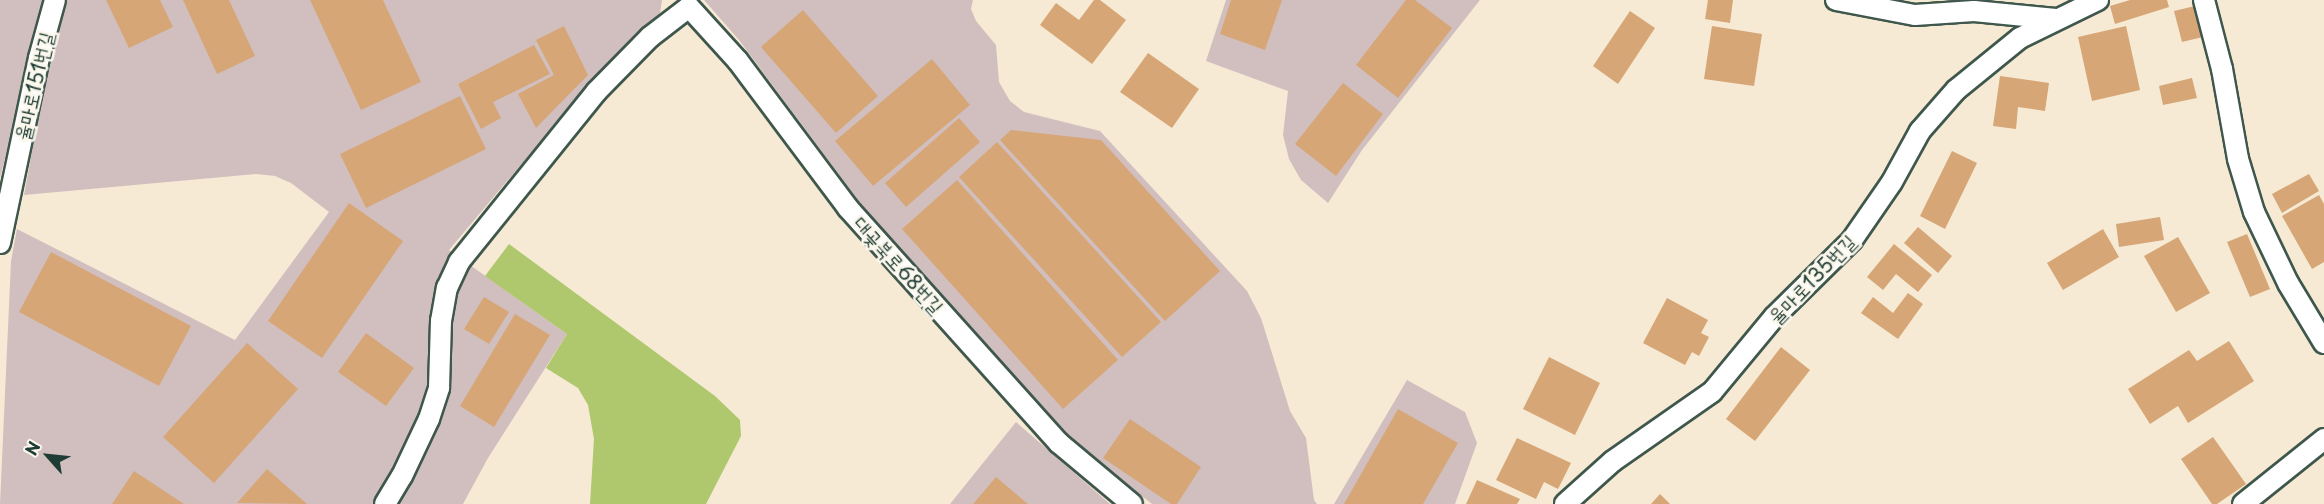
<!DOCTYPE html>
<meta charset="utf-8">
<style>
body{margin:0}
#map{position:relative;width:2324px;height:504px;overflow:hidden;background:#f6ead4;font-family:"Playpen Sans","Poor Story",sans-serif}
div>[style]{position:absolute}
.industrial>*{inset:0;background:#d1bfbf}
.green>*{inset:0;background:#afc76d}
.building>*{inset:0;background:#d6a677}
.roads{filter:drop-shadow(2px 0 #3f574c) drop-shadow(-2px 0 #3f574c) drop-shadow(0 2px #3f574c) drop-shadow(0 -2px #3f574c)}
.lane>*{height:20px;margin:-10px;padding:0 10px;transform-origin:10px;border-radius:10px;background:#fff}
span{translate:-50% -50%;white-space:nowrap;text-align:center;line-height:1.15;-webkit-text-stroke:5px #fbf7ec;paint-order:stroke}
.street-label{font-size:20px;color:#1f3d34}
.north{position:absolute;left:18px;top:426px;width:60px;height:60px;-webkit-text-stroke:4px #fbf7ec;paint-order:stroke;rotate:297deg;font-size:16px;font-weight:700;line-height:24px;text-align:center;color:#1f3d34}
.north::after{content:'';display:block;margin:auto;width:21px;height:27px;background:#1f3d34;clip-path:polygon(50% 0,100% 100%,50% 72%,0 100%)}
</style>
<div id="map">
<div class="industrial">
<div style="clip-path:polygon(0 0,45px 0,0 178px)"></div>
<div style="clip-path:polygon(67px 0,662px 0,660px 13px,583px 91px,449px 250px,567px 334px,488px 458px,463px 504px,0 504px,11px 261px,17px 229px,235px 340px,329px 212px,291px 183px,275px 176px,256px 174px,24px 195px,41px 102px)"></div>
<div style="clip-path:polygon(704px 0,973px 0,971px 9px,976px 21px,996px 45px,999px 82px,1010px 101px,1024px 112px,1100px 131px,1247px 291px,1261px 318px,1290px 411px,1306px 438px,1314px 500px,1317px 504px,1152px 504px,1072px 440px,864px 208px,739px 40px)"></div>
<div style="clip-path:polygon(1226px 0,1480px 0,1362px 150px,1328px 203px,1301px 180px,1289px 159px,1283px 135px,1288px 91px,1206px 61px)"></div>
<div style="clip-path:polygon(1407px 380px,1465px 412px,1477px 443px,1455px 504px,1334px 504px)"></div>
<div style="clip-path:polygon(1016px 422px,1110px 504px,950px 504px)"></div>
</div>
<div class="green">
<div style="clip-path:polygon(509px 244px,715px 396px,740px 420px,741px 436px,706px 504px,590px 504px,594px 439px,588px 405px,578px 388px,546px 368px,567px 334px,485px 276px)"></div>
</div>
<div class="building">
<div style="clip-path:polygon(106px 0,160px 0,173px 27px,129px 48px)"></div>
<div style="clip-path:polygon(183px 0,229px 0,255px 56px,217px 74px)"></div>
<div style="clip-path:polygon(310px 0,383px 0,421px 82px,361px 110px)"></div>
<div style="clip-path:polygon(1094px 0,1100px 0,1126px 20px,1092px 64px,1040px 25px,1056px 3px,1079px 20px)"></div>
<div style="clip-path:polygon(1231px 0,1282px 0,1265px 50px,1220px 34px)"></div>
<div style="clip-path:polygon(1406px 0,1415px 0,1452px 28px,1398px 98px,1356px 65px)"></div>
<div style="clip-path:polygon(1708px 0,1733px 0,1730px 23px,1705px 19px)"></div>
<div style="clip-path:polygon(2130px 0,2167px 0,2169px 7px,2115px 24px,2110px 6px)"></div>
<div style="clip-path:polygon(2195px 6px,2203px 37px,2182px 42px,2174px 11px)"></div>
<div style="clip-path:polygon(803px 10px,878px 96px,836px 133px,761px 47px)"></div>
<div style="clip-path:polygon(1630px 11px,1655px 28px,1618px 84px,1593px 66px)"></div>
<div style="clip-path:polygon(564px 26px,588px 75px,536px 128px,518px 94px,554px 75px,536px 40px)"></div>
<div style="clip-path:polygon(1712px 26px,1762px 34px,1754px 86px,1704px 79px)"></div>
<div style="clip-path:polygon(2126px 26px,2140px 90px,2092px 101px,2078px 37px)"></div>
<div style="clip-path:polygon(534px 45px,550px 74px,493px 102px,501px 118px,481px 129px,458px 84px)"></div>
<div style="clip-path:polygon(1148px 53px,1199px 89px,1172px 128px,1120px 92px)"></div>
<div style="clip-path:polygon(932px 59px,970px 105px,873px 186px,835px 141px)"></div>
<div style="clip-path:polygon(2000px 76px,2049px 83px,2045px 111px,2018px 107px,2016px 129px,1993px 126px)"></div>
<div style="clip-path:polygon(2192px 78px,2197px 98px,2163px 105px,2159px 86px)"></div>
<div style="clip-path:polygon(1343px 83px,1383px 114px,1336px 176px,1295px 144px)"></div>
<div style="clip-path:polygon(460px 96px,486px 149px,366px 208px,340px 154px)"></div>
<div style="clip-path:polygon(959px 118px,980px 142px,906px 207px,885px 183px)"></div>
<div style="clip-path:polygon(1011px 130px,1101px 140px,1220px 271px,1165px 321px,1000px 140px)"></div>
<div style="clip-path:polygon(997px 142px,1161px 322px,1122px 357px,959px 177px)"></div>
<div style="clip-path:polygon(1952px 151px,1977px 163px,1945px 229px,1920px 216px)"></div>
<div style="clip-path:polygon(2309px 174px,2319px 191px,2282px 213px,2272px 194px)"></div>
<div style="clip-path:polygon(957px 180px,1118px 360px,1063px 409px,902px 229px)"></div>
<div style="clip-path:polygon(2319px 195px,2324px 204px,2324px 262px,2312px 269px,2282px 216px)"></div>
<div style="clip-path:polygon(349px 203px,403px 241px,322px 358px,268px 321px)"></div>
<div style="clip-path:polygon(2160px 217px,2164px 240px,2119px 247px,2116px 224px)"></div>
<div style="clip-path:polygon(1918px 227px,1952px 256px,1938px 273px,1904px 243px)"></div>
<div style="clip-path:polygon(2103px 229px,2119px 257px,2063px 290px,2047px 263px)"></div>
<div style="clip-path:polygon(2247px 234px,2270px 289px,2250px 297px,2227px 242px)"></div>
<div style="clip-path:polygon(2178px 237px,2210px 293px,2176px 312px,2144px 256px)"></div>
<div style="clip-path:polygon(1894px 244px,1932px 275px,1918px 292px,1896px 274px,1883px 290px,1867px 277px)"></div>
<div style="clip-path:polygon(51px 252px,191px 326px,159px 386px,19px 312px)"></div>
<div style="clip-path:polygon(1908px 293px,1923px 304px,1898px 339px,1861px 313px,1873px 297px,1893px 313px)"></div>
<div style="clip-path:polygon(484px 297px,509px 312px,489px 344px,464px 329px)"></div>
<div style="clip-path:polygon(1667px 298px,1708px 320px,1701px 333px,1709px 337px,1699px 356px,1692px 352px,1685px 365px,1643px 343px)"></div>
<div style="clip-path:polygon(515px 314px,550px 335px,494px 427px,460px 406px)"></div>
<div style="clip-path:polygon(366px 333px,414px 368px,386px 406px,338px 372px)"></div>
<div style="clip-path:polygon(2229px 341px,2254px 381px,2188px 423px,2178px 406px,2150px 424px,2128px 389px,2189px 350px,2197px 361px)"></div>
<div style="clip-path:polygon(247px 343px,298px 389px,214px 483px,163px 437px)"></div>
<div style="clip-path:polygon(1781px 347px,1810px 370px,1755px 441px,1726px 419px)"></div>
<div style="clip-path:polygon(1549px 357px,1600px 383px,1575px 435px,1523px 409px)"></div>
<div style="clip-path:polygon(1398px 409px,1458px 443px,1423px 504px,1344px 504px)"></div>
<div style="clip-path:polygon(1130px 419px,1201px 467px,1177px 504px,1171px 504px,1103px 458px)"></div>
<div style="clip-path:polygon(2213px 437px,2246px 484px,2217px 504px,2212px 504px,2181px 459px)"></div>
<div style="clip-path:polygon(1517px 438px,1571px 463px,1558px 489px,1544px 482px,1536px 499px,1496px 480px)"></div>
<div style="clip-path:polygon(267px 469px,307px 504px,237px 503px)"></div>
<div style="clip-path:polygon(134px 471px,184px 504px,112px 504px)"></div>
<div style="clip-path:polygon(996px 477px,1028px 504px,973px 504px)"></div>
<div style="clip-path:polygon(1477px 480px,1520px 499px,1517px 504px,1466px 504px)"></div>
<div style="clip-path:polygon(1660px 494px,1670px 504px,1651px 504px)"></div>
</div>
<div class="roads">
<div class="lane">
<div style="left:1836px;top:0;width:80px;rotate:10.8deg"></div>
<div style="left:1915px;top:15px;width:59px;rotate:-3.9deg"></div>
<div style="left:1974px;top:11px;width:82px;rotate:5.6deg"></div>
<div style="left:2204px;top:0;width:71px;rotate:75.4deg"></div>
<div style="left:2222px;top:69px;width:91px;rotate:79.9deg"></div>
<div style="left:2238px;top:159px;width:55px;rotate:73.2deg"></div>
<div style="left:2254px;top:212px;width:79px;rotate:64.4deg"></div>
<div style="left:2288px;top:283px;width:70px;rotate:59deg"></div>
<div style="left:0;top:243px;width:189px;rotate:-78.1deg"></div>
<div style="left:39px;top:58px;width:60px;rotate:-74.6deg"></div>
<div style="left:385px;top:504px;width:33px;rotate:-59deg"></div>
<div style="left:402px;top:476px;width:63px;rotate:-64.7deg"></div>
<div style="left:429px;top:419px;width:33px;rotate:-72deg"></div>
<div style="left:439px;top:388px;width:67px;rotate:-88.3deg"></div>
<div style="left:441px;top:321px;width:34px;rotate:-80deg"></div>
<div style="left:447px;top:288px;width:29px;rotate:-65deg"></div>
<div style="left:459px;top:262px;width:218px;rotate:-51.1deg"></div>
<div style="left:596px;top:92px;width:77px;rotate:-45.5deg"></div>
<div style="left:650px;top:37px;width:49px;rotate:-37.6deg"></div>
<div style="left:689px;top:7px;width:73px;rotate:47.8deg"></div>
<div style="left:738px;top:61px;width:184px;rotate:53.2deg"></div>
<div style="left:848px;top:208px;width:316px;rotate:48.1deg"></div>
<div style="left:1059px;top:443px;width:95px;rotate:39.9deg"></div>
<div style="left:1565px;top:504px;width:64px;rotate:-41.9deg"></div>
<div style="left:1613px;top:461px;width:121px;rotate:-34.9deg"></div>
<div style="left:1712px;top:392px;width:97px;rotate:-50.4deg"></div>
<div style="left:1774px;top:317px;width:110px;rotate:-44.6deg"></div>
<div style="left:1852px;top:240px;width:70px;rotate:-55.4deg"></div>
<div style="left:1892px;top:182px;width:58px;rotate:-61.2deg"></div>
<div style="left:1920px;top:131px;width:55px;rotate:-48.7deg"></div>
<div style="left:1956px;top:90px;width:82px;rotate:-39.1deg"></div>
<div style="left:2020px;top:38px;width:87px;rotate:-26deg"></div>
<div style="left:2243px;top:504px;width:104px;rotate:-38.7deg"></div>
</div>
</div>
<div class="street-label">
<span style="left:34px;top:86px;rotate:-77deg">율마로151번길</span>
<span style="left:899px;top:265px;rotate:48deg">대곶북로68번길</span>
<span style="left:1812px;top:279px;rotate:-46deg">율마로135번길</span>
</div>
<div class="north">N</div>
</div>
